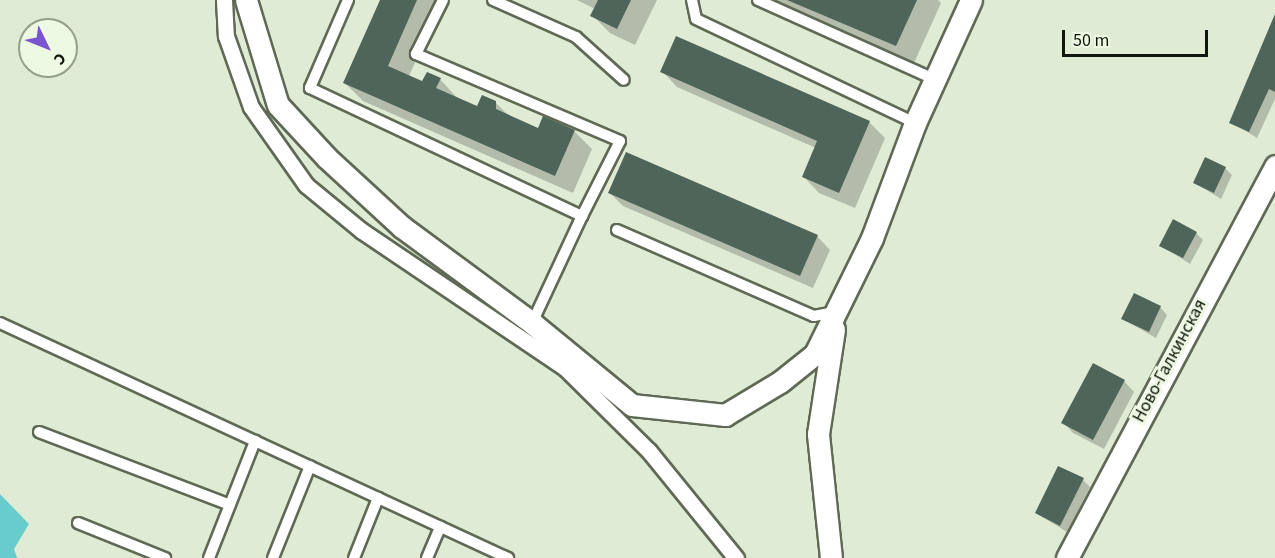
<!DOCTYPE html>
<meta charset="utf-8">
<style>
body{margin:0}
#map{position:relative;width:1275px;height:558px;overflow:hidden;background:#e0ebd5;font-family:"Source Sans 3",sans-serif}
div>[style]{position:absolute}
.water>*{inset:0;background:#68cccc}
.shadow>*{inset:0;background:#0003}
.building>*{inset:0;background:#4f655a}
.roads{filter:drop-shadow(2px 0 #5f6955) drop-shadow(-2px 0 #5f6955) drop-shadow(0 2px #5f6955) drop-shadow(0 -2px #5f6955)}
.service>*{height:10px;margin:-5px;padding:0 5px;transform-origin:5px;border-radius:5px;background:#fff}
.pedestrian>*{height:15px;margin:-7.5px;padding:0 7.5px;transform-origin:7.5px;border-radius:7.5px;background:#fff}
.minor>*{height:21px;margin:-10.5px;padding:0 10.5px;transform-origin:10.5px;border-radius:10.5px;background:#fff}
span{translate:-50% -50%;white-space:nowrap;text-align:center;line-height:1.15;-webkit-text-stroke:6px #edf9e2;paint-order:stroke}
.street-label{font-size:18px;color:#11150d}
.north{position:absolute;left:18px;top:18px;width:60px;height:60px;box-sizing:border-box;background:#edf9e2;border:2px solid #959e8d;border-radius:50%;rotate:133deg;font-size:16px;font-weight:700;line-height:24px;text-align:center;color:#11150d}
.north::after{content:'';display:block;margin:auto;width:21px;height:27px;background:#7a55cf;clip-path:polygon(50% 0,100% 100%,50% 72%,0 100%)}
.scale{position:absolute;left:1062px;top:30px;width:146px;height:27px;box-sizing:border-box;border:3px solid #11150d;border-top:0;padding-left:8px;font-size:18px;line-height:21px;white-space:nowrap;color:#11150d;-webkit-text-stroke:4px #edf9e2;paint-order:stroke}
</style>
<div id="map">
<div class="water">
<div style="clip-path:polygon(0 494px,29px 524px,14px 549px,17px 558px,0 558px)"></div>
</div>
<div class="shadow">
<div style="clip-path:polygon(382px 0,443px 0,409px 76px,423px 83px,440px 79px,458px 99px,477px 108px,495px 102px,510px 117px,539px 130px,544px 118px,574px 131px,592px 149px,573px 193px,363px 101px,345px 83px)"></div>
<div style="clip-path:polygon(577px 0,657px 0,635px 45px,610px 33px,592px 15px,595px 9px)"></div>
<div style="clip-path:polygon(764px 0,938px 0,941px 3px,914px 63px)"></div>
<div style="clip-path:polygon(1275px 40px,1275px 99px,1257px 138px,1231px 122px)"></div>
<div style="clip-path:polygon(662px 71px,869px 122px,885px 138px,855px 208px,819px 193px,804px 177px,816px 148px,677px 87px)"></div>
<div style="clip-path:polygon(1225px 168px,1232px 175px,1221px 199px,1195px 183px)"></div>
<div style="clip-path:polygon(610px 193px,817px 236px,830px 250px,813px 288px,623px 206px)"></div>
<div style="clip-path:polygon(1196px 233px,1203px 240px,1190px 264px,1160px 245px)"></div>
<div style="clip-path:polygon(1160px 307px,1167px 315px,1156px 338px,1123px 319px)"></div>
<div style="clip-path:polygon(1124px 381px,1134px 392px,1104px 449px,1073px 433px,1063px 422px)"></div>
<div style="clip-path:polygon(1083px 480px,1090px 487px,1067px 532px,1036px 513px)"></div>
</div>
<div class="building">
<div style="clip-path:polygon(380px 0,417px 0,388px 66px,422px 81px,427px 72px,441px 78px,436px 88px,477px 106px,482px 95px,496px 101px,496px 109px,538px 128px,543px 116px,575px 130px,555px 176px,343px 83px)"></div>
<div style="clip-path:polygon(598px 0,631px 0,617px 29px,590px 16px)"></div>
<div style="clip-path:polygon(787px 0,917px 0,896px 46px)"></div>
<div style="clip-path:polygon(1275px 14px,1275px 92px,1269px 89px,1249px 132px,1229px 123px)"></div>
<div style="clip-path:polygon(676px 36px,870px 121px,839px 193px,802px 177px,817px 141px,660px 72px)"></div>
<div style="clip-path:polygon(626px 152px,818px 235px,800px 276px,608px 193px)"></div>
<div style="clip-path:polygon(1205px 157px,1226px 167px,1214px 193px,1193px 183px)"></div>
<div style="clip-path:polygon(1173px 219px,1197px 232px,1183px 258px,1159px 246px)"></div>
<div style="clip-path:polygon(1134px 293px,1161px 306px,1149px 332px,1121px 319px)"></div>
<div style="clip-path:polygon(1093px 363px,1125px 380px,1093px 440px,1061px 423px)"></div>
<div style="clip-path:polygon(1058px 466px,1084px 478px,1060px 526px,1035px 513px)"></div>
</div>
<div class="roads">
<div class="service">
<div style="left:348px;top:0;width:96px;rotate:113.4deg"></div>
<div style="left:310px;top:88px;width:301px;rotate:25.2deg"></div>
<div style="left:582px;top:216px;width:84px;rotate:-63.1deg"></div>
<div style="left:620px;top:141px;width:222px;rotate:-156.9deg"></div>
<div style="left:416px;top:54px;width:60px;rotate:-63.4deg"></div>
<div style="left:493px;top:0;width:91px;rotate:24deg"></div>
<div style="left:576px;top:37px;width:64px;rotate:41.9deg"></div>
<div style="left:692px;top:0;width:19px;rotate:78deg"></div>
<div style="left:696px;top:19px;width:242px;rotate:25.4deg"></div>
<div style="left:758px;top:0;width:195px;rotate:24.2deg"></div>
<div style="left:617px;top:230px;width:215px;rotate:23.6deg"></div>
<div style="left:814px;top:316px;width:20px;rotate:-11deg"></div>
<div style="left:0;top:323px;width:560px;rotate:24.83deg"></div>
<div style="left:532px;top:323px;width:118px;rotate:-65deg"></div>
<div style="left:39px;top:432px;width:204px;rotate:20.9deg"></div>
<div style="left:78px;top:523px;width:94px;rotate:21.9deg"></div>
<div style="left:209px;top:558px;width:126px;rotate:-68.5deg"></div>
<div style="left:273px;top:558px;width:99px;rotate:-68.1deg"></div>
<div style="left:354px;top:558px;width:65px;rotate:-68.2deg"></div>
<div style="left:427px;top:558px;width:34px;rotate:-67deg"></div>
</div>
<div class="pedestrian">
<div style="left:224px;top:0;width:36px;rotate:87deg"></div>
<div style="left:226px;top:36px;width:75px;rotate:70.6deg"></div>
<div style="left:251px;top:107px;width:95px;rotate:54.8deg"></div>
<div style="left:306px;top:185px;width:72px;rotate:39.4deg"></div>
<div style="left:362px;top:231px;width:245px;rotate:34deg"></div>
<div style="left:565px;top:368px;width:118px;rotate:44.7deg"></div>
<div style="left:649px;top:451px;width:138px;rotate:50.9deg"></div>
</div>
<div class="minor">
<div style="left:246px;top:0;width:110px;rotate:73.1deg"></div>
<div style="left:278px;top:105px;width:72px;rotate:47.2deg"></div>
<div style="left:327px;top:158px;width:102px;rotate:42.6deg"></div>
<div style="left:402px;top:227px;width:162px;rotate:36.4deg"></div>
<div style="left:532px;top:323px;width:129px;rotate:39.4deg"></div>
<div style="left:632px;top:405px;width:94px;rotate:6.1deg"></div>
<div style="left:725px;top:415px;width:64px;rotate:-31deg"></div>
<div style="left:780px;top:382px;width:45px;rotate:-38.7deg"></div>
<div style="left:815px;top:354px;width:129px;rotate:-63.8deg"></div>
<div style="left:872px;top:238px;width:123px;rotate:-69.5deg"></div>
<div style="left:915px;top:123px;width:135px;rotate:-65.5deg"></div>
<div style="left:831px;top:558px;width:125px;rotate:-96deg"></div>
<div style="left:818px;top:434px;width:106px;rotate:-81.3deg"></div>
<div style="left:1067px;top:558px;width:444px;rotate:-62deg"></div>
</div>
</div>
<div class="street-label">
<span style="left:1170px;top:361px;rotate:-62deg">Ново-Галкинская</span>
</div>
<div class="north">С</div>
<div class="scale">50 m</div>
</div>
